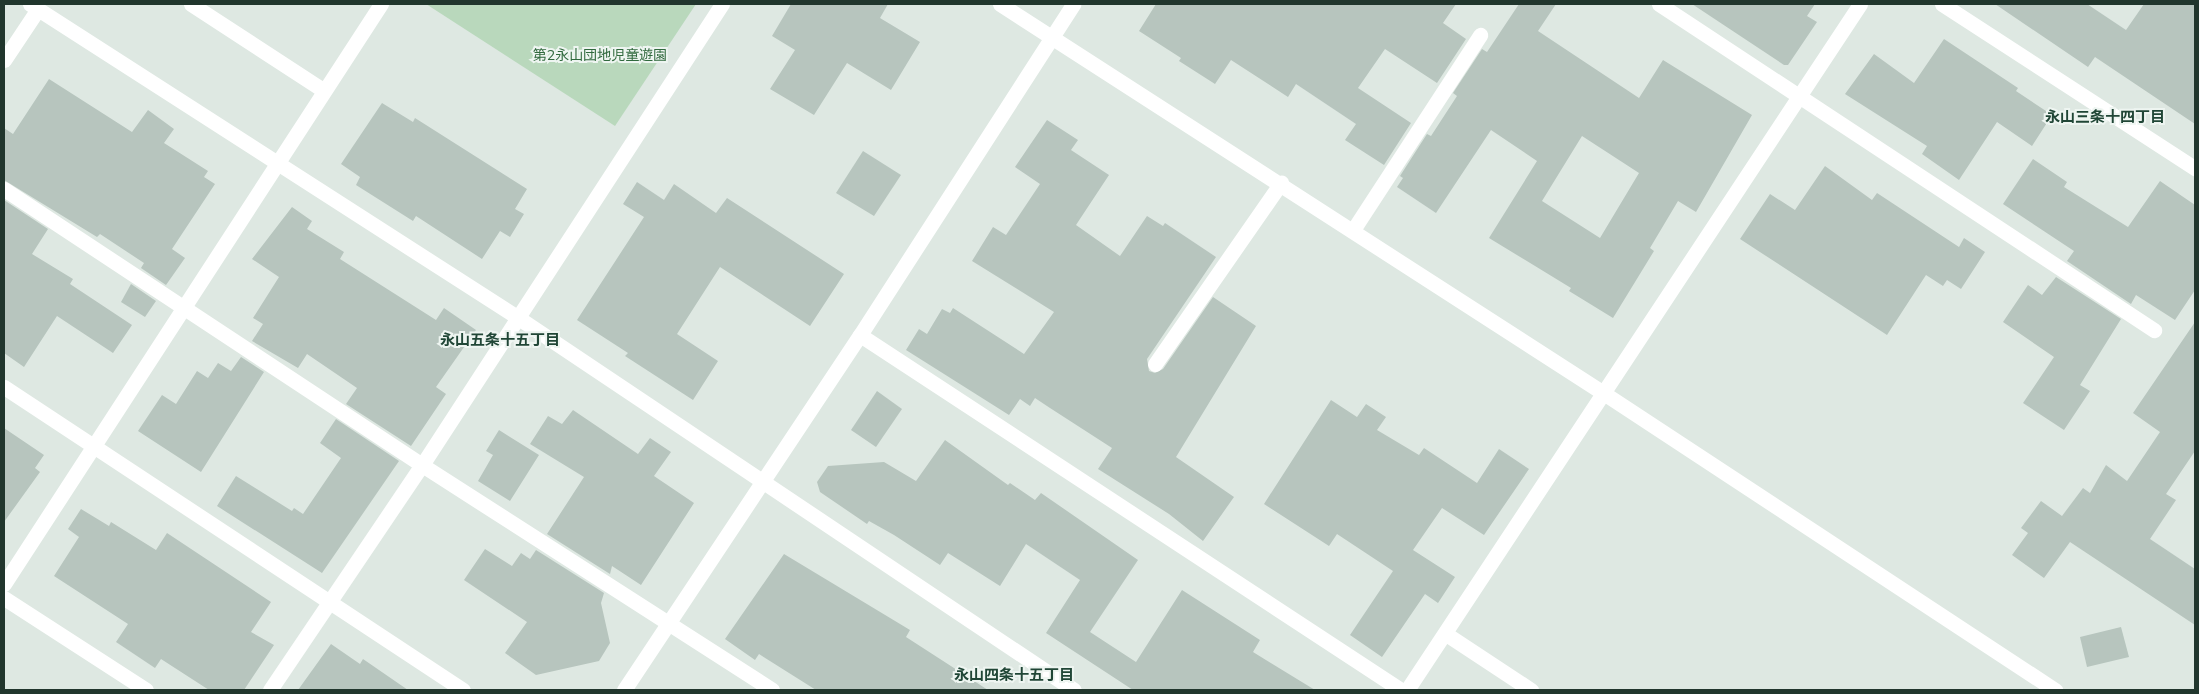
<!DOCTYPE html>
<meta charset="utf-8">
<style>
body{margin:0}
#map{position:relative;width:2199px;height:694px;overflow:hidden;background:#dee8e2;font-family:Mulish,"Noto Sans JP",sans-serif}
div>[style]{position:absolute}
.green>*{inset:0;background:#b9d8bc}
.building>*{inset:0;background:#b7c5be}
.service>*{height:15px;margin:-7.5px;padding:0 7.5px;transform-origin:7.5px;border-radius:7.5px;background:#fff}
.minor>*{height:15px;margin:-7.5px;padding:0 7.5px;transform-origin:7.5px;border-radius:7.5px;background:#fff}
span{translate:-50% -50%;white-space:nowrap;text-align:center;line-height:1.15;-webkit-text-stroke:4px #eef5f1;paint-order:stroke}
.park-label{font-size:14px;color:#30693d}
.neighbourhood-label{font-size:15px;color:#204636;font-weight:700}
.frame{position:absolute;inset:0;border:5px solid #21362d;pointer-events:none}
</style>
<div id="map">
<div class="green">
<div style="clip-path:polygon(426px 4px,696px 4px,615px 126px)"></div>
</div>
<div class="building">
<div style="clip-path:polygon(791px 4px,888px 4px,880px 18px,920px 42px,891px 90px,847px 63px,814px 115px,770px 89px,795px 50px,772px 36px)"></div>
<div style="clip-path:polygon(1156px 4px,1456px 4px,1443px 23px,1466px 39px,1437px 83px,1385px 49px,1358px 88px,1411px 123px,1384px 165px,1345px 140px,1356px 124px,1296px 84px,1288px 97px,1231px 60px,1215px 84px,1179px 61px,1181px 58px,1139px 31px)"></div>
<div style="clip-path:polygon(evenodd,1519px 4px,1556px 4px,1538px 31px,1639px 98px,1663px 60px,1752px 115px,1696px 212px,1678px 201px,1650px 248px,1654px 251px,1613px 318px,1569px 291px,1571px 288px,1489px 238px,1537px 161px,1491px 130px,1436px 213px,1397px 187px,1403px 178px,1400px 176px,1427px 134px,1431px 136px,1457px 96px,1453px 93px,1482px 49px,1487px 52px,1519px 4px,1582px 136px,1639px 173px,1600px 238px,1542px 201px,1582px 136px)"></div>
<div style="clip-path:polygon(1692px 4px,1815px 4px,1807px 16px,1817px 22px,1788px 65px,1784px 65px)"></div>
<div style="clip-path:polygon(1995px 4px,2087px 4px,2126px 30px,2144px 4px,2195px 4px,2195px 124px,2095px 57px,2088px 67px)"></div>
<div style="clip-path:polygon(1944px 39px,2018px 88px,2016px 91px,2052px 115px,2032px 146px,1997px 122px,1959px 180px,1922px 154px,1927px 146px,1845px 94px,1874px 54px,1914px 83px)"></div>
<div style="clip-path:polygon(49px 79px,132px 132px,148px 110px,174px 129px,164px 143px,208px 171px,204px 177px,215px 184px,172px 249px,185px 258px,166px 285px,141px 268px,144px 263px,100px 234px,97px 237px,4px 180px,4px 128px,13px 134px)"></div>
<div style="clip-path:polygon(382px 103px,413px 122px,415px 118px,527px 189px,515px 209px,524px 214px,510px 237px,500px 231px,482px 259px,416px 216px,413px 221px,356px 185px,360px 177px,341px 164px)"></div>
<div style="clip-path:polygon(1047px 120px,1078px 140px,1071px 150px,1109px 175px,1076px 225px,1120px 256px,1147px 216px,1163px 226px,1165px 223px,1216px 257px,1147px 359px,1149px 371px,1155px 373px,1163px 369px,1213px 297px,1256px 326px,1176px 457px,1234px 497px,1203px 541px,1169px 514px,1098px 469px,1112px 448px,1050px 408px,1035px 398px,1030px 406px,1020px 399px,1009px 415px,906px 350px,919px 329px,927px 334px,942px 309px,950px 313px,953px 308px,1024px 354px,1054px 312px,972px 261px,993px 227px,1006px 235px,1040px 184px,1015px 167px)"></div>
<div style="clip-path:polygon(863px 151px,901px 175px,874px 216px,836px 193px)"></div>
<div style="clip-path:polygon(2033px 159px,2067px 182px,2064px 187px,2128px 227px,2160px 181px,2195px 205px,2195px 290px,2175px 320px,2136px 295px,2131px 304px,2067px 261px,2074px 251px,2003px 204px)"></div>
<div style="clip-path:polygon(1825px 166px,1872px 200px,1877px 193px,1959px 247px,1964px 238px,1985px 252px,1961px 289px,1947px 280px,1943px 286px,1926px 275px,1887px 335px,1740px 239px,1770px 194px,1795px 210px)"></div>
<div style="clip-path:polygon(637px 182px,664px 200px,674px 184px,716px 213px,727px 198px,844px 274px,810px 326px,720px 267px,677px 334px,718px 361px,693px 400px,625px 356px,628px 353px,577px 320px,644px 217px,623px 204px)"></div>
<div style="clip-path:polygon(4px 200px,48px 229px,32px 254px,73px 279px,70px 284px,132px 325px,113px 353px,57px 316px,24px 367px,4px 353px)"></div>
<div style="clip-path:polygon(292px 207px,312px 221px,307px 229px,344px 252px,340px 259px,436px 320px,444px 308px,476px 330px,436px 387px,446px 394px,411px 446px,346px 404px,357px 388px,307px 354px,298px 368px,252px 341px,263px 324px,253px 318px,279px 277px,252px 259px)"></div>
<div style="clip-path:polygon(2056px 277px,2121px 319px,2080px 385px,2090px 391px,2064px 430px,2023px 403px,2054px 357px,2003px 322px,2028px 285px,2042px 295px)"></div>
<div style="clip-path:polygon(131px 284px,156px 301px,145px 317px,121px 302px)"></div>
<div style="clip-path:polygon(2195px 322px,2195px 451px,2166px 494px,2176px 500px,2150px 539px,2195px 569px,2195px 625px,2070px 542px,2044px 578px,2012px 555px,2028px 533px,2021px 528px,2041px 501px,2062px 516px,2083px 488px,2090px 493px,2106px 465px,2127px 481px,2160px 432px,2133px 413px)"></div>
<div style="clip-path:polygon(241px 357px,264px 372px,201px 472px,138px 431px,162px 395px,176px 404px,197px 371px,208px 378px,218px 363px,231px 371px)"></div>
<div style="clip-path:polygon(877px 391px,902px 409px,876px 447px,851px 430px)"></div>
<div style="clip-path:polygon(1331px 400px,1357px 417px,1366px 404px,1386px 417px,1377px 430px,1419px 455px,1424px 448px,1477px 483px,1499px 449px,1529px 469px,1484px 535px,1442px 508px,1413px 550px,1455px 577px,1438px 603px,1425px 594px,1382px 657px,1350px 635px,1393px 571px,1337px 534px,1329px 546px,1264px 504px)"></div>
<div style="clip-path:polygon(573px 410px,638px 454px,650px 438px,671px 452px,654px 476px,694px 503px,641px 585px,612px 566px,610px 574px,547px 534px,584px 477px,530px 444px,548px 416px,562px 424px)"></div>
<div style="clip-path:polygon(336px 419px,399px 461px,322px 573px,217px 506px,236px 476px,292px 511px,294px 508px,303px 514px,341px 458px,320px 443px)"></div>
<div style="clip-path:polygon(4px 428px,44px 455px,35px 468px,40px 472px,4px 522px)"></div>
<div style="clip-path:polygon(499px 430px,539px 455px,510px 501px,478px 481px,493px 455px,486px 451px)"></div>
<div style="clip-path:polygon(945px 440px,1008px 485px,1010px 483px,1035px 500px,1041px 493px,1138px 560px,1090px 632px,1136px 662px,1182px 590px,1260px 640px,1253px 652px,1315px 690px,1133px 690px,1046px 633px,1080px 580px,1026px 544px,1000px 586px,948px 553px,940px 565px,894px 535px,869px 521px,867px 524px,820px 492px,817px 482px,828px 466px,884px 462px,916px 481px)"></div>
<div style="clip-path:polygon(81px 509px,109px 526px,111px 522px,156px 550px,167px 533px,271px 602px,251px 632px,274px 645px,244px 690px,209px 690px,161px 659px,155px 668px,116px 642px,128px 624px,54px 576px,79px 537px,68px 529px)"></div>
<div style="clip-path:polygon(485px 549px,512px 566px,521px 553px,530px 559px,536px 550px,604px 593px,601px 603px,610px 643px,599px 661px,536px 675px,505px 653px,527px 622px,464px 580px)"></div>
<div style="clip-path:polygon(784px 554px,910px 630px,906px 637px,988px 690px,816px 690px,759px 654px,755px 660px,725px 639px)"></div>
<div style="clip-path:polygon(2121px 627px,2129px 657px,2087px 667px,2080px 637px)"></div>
<div style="clip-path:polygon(331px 644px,360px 664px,363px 659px,408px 690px,298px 690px)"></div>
</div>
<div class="service">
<div style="left:191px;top:4px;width:158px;rotate:33.1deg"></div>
<div style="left:1353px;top:230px;width:233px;rotate:-56.9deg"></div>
<div style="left:1446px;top:634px;width:102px;rotate:33.4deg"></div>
</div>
<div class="minor">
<div style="left:30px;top:4px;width:579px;rotate:32.73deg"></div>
<div style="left:517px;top:317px;width:670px;rotate:33.81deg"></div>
<div style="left:1000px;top:4px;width:720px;rotate:32.81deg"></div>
<div style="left:1605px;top:394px;width:539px;rotate:33.34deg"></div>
<div style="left:1659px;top:4px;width:593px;rotate:33.37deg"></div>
<div style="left:1942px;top:4px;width:302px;rotate:33deg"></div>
<div style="left:4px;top:60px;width:61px;rotate:-56.3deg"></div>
<div style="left:4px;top:189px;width:501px;rotate:33.44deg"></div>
<div style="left:422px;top:465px;width:416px;rotate:32.7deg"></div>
<div style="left:860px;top:335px;width:647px;rotate:33.27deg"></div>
<div style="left:1155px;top:364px;width:221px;rotate:-55.2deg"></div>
<div style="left:4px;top:387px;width:550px;rotate:33.43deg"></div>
<div style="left:4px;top:584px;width:692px;rotate:-56.98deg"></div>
<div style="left:4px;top:598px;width:169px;rotate:32.9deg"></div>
<div style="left:270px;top:690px;width:272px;rotate:-56deg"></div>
<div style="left:422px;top:465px;width:550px;rotate:-56.95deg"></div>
<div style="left:624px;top:690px;width:426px;rotate:-56.4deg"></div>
<div style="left:860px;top:335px;width:394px;rotate:-57.2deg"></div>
<div style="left:1407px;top:690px;width:822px;rotate:-56.56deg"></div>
</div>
<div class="park-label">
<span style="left:600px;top:55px">第2永山団地児童遊園</span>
</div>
<div class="neighbourhood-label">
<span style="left:2105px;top:117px">永山三条十四丁目</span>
<span style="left:500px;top:340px">永山五条十五丁目</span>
<span style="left:1014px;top:675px">永山四条十五丁目</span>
</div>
<div class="frame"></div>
</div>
